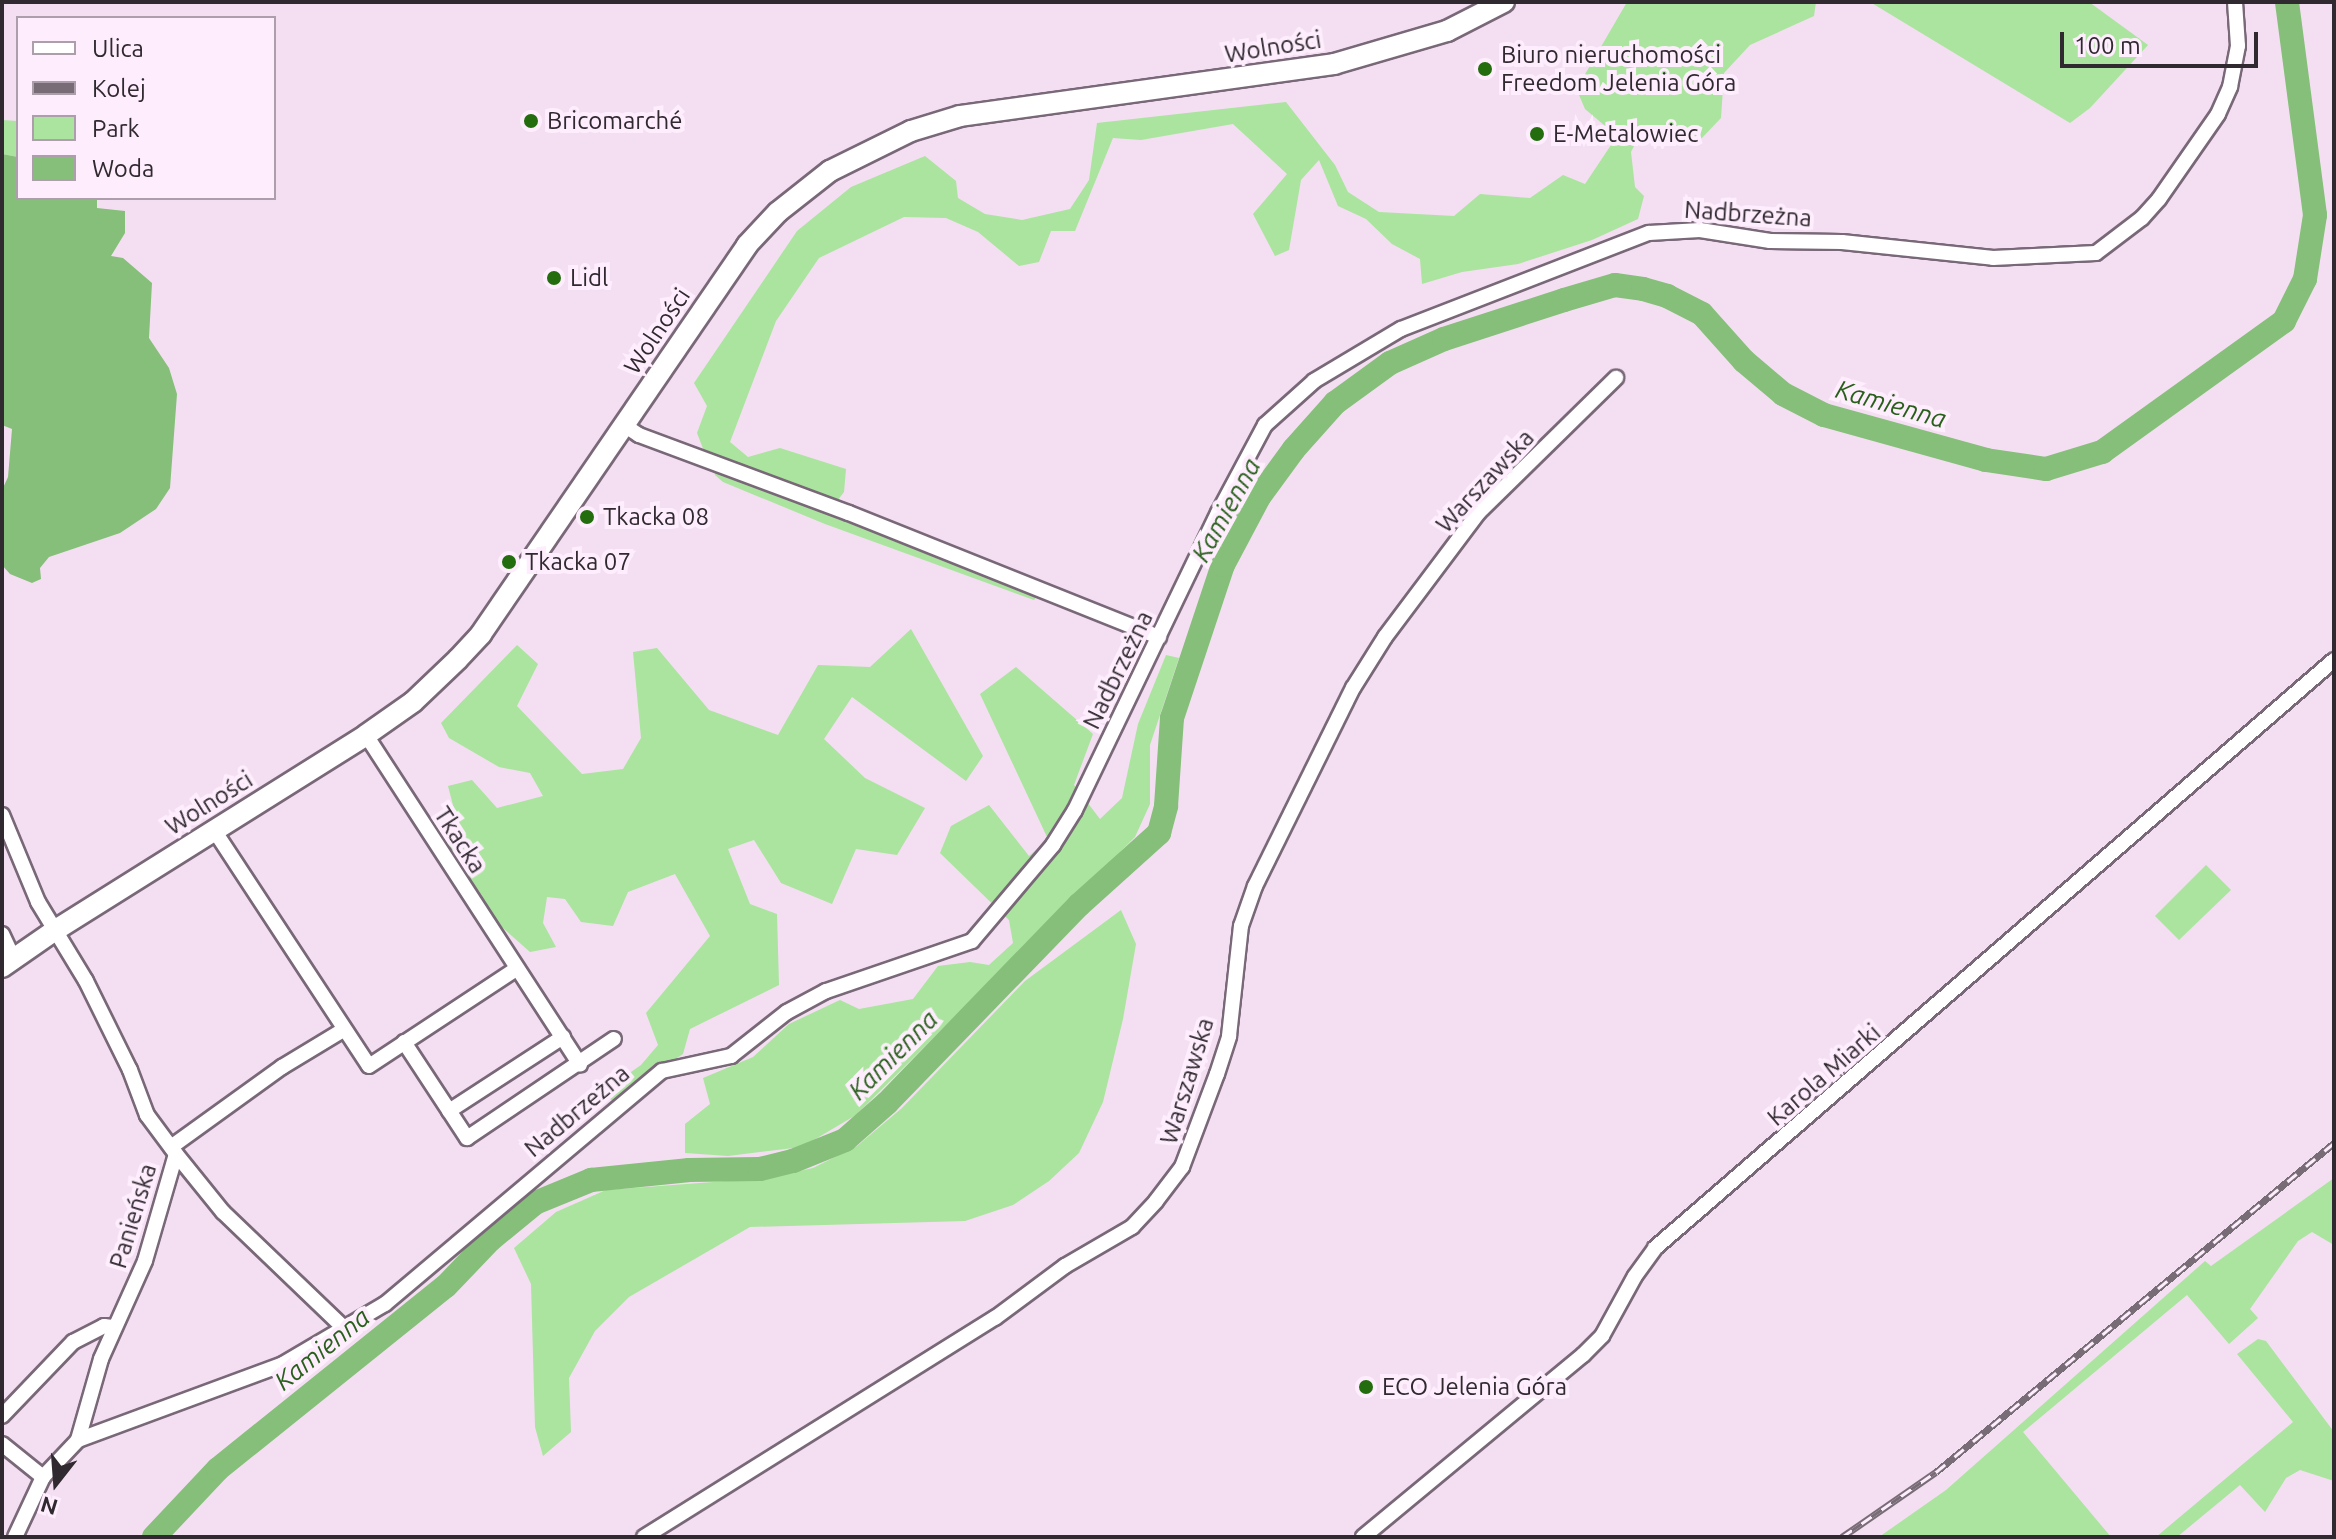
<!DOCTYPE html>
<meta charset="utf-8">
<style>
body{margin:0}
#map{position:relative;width:2336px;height:1539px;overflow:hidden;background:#f3dff1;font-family:Ubuntu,sans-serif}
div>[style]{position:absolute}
.green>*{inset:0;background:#aae49e}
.water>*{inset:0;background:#85bf79}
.river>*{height:24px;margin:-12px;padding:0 12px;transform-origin:12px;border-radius:12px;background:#85bf79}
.roads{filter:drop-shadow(2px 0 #796878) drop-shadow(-2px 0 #796878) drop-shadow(0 2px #796878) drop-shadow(0 -2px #796878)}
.street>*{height:14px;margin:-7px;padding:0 7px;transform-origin:7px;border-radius:7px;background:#fff}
.secondary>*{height:20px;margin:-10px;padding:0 10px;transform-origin:10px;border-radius:10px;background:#fff}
.rail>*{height:7px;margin-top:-3.5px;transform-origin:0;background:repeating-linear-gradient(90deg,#feeefd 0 12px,#786c77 0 24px);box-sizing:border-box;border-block:2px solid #786c77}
.dots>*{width:22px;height:22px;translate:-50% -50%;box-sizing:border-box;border:4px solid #feeefd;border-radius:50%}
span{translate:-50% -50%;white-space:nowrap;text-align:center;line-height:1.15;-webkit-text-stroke:8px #feeefd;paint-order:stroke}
.street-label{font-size:24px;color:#302930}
.poi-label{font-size:24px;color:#302930}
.left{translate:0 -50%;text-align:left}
.water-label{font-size:26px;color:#285f1b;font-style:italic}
.frame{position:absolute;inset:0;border:4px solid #302930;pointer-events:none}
.legend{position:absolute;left:16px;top:16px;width:260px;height:184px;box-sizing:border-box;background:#feeefd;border:2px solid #ac9fab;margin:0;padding:10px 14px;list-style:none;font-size:24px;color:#302930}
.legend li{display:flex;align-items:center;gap:16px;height:40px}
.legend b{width:40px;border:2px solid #ac9fab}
.north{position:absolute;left:16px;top:1443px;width:80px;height:80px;-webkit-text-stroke:6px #feeefd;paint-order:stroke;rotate:197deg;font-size:22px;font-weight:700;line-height:32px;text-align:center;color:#302930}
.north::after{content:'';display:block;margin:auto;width:28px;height:36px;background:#302930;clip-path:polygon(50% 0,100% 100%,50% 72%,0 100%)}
.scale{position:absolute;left:2060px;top:32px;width:198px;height:36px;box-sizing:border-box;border:4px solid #302930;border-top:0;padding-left:10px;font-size:24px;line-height:28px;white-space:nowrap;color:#302930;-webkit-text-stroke:6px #feeefd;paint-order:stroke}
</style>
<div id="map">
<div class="green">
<div style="clip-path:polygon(1627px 2px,1816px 2px,1814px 16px,1750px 45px,1724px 73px,1721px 118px,1701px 139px,1643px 128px,1631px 152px,1635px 187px,1644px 196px,1638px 219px,1592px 240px,1518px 264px,1462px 272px,1422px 284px,1420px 259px,1392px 244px,1366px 219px,1338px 206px,1319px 160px,1301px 180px,1289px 250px,1275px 256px,1253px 214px,1287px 174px,1233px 124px,1141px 140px,1113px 138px,1075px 231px,1051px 231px,1039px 262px,1019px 266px,978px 232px,946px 218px,904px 217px,819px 258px,776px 321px,730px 442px,748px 457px,780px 448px,846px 469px,844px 492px,828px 513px,1037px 596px,1034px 600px,825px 524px,723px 482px,715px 475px,710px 453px,704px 451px,697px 433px,707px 406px,694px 383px,797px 231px,851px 187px,925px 156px,956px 181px,958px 198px,985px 214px,1022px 220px,1070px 209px,1089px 180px,1097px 123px,1286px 102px,1335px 165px,1348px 192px,1379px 212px,1454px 216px,1480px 194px,1530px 198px,1563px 175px,1585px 184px,1617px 136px,1585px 109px,1579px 95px,1584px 76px)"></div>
<div style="clip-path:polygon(1870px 2px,2089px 2px,2148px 45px,2090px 108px,2070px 123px)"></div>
<div style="clip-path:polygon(2px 120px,18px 121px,18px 157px,2px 154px)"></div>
<div style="clip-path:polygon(911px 629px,983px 756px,966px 781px,852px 697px,824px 739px,865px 778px,925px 808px,897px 855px,856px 849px,832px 904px,781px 883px,754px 840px,728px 849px,750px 904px,777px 914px,779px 985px,690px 1029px,683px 1054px,612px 1101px,604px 1091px,641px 1065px,658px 1045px,646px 1013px,710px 936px,675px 874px,628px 892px,613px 926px,581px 922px,565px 899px,547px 897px,543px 923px,556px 947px,530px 952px,494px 920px,430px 819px,454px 809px,448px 786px,472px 780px,497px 808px,543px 796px,530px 773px,499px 767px,449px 738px,441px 723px,517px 645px,538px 664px,517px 706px,582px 774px,623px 769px,641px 738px,633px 652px,657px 648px,709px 710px,778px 735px,818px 665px,870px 667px)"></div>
<div style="clip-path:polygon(1166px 655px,1179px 658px,1150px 745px,1150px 804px,1135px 837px,856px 1115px,802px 1147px,728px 1156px,685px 1153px,685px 1124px,710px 1104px,703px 1078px,753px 1057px,789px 1024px,840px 1000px,859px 1009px,913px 999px,938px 966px,970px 962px,989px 965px,1013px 943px,1009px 920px,940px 853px,951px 826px,989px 805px,1029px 856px,1048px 839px,980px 694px,1016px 667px,1093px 734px,1074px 785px,1100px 819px,1122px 798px,1138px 724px)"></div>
<div style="clip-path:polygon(2206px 865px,2231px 890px,2179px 940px,2155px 916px)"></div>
<div style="clip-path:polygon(1121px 910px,1136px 944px,1123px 1019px,1103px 1102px,1079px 1153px,1049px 1181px,1013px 1205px,965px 1221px,750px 1227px,629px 1297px,595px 1331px,569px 1378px,571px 1432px,543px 1456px,535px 1427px,531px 1284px,514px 1248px,556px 1212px,606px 1190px,768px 1178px,813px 1168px,857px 1146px,902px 1108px,1025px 981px)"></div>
<div style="clip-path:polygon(2334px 1178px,2334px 1245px,2312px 1232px,2298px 1241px,2250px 1309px,2258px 1318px,2229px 1344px,2187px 1295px,2023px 1432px,2111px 1537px,1879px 1537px,1946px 1490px,2205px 1261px,2211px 1266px)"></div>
<div style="clip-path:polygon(2258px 1339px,2266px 1341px,2334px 1432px,2334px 1481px,2300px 1470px,2286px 1478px,2265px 1512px,2240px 1485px,2177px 1537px,2156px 1537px,2293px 1422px,2237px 1354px)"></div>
</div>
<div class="water">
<div style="clip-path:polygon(2px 154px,18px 157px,18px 198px,97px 198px,97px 208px,125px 211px,125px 233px,111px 256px,123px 258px,152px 283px,149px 338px,169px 368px,177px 394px,170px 488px,156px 509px,120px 533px,49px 557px,40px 568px,41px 579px,32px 583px,10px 574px,2px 565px,2px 490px,8px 477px,12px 429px,2px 425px)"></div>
</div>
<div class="river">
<div style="left:154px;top:1537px;width:93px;rotate:-46.7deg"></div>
<div style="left:218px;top:1469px;width:292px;rotate:-38.8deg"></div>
<div style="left:446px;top:1286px;width:64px;rotate:-46.3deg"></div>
<div style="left:490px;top:1240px;width:58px;rotate:-39.4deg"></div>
<div style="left:535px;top:1203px;width:61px;rotate:-22.3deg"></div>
<div style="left:591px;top:1180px;width:99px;rotate:-5.8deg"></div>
<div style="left:689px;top:1170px;width:71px;rotate:-0.8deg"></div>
<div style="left:760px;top:1169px;width:34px;rotate:-14deg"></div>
<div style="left:793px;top:1161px;width:56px;rotate:-22deg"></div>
<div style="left:845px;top:1140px;width:56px;rotate:-41.4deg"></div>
<div style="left:887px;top:1103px;width:276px;rotate:-45.9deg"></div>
<div style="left:1079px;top:905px;width:108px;rotate:-42deg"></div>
<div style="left:1159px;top:833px;width:28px;rotate:-75deg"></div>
<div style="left:1166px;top:806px;width:88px;rotate:-86.1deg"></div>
<div style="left:1172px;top:718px;width:161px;rotate:-71.6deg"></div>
<div style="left:1223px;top:565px;width:77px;rotate:-62.1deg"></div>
<div style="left:1259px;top:497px;width:59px;rotate:-53.9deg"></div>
<div style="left:1294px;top:449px;width:62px;rotate:-48.3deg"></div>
<div style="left:1335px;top:403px;width:68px;rotate:-36deg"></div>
<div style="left:1390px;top:363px;width:59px;rotate:-24deg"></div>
<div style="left:1444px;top:339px;width:126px;rotate:-18deg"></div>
<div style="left:1564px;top:300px;width:53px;rotate:-16.4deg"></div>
<div style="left:1615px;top:285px;width:28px;rotate:8deg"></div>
<div style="left:1643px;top:289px;width:25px;rotate:16deg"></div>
<div style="left:1667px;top:296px;width:39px;rotate:27deg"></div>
<div style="left:1702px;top:314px;width:63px;rotate:48.2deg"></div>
<div style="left:1744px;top:361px;width:51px;rotate:40.2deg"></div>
<div style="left:1783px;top:394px;width:46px;rotate:27.1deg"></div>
<div style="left:1824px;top:415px;width:168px;rotate:15.5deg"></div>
<div style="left:1986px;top:460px;width:61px;rotate:8.5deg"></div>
<div style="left:2046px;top:469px;width:59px;rotate:-16.9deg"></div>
<div style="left:2102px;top:452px;width:224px;rotate:-35.7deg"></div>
<div style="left:2284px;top:321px;width:47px;rotate:-63.4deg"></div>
<div style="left:2305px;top:279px;width:65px;rotate:-81.1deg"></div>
<div style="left:2315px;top:215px;width:215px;rotate:-97.5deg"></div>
</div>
<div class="roads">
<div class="street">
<div style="left:624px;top:425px;width:18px;rotate:34deg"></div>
<div style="left:639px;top:435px;width:224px;rotate:20.4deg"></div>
<div style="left:849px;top:513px;width:334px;rotate:21.8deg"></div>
<div style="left:366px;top:735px;width:393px;rotate:57deg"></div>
<div style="left:2px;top:815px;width:94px;rotate:67.5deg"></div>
<div style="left:38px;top:902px;width:92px;rotate:58.7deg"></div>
<div style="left:86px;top:981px;width:99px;rotate:63.7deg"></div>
<div style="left:130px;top:1070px;width:48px;rotate:69.3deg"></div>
<div style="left:147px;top:1115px;width:49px;rotate:53.4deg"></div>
<div style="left:176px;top:1154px;width:111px;rotate:106.2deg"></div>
<div style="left:145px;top:1261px;width:107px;rotate:114.2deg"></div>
<div style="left:101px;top:1359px;width:84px;rotate:105.9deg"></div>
<div style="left:214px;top:830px;width:282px;rotate:56.7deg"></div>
<div style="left:369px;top:1066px;width:176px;rotate:-33.4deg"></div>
<div style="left:2px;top:934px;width:26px;rotate:65deg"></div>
<div style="left:404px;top:1042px;width:115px;rotate:56.7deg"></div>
<div style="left:467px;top:1138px;width:177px;rotate:-34deg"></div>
<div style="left:449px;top:1111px;width:136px;rotate:-33deg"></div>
<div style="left:171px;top:1147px;width:137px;rotate:-35.8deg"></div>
<div style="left:282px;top:1067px;width:71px;rotate:-31.2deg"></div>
<div style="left:176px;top:1154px;width:75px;rotate:51deg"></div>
<div style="left:223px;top:1212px;width:166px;rotate:43.8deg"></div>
<div style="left:2px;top:1416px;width:103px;rotate:-46.2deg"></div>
<div style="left:73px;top:1342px;width:35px;rotate:-27deg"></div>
<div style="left:104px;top:1326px;width:9px;rotate:6deg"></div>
<div style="left:2px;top:1444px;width:53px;rotate:38.8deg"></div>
<div style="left:15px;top:1537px;width:66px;rotate:-65deg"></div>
<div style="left:43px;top:1477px;width:51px;rotate:-46.6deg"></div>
<div style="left:78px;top:1440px;width:219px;rotate:-20.3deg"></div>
<div style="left:283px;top:1364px;width:118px;rotate:-30.5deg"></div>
<div style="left:385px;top:1304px;width:362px;rotate:-40.1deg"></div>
<div style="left:662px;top:1071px;width:71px;rotate:-12.3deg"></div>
<div style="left:731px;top:1056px;width:71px;rotate:-38.2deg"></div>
<div style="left:787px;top:1012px;width:44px;rotate:-28.3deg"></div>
<div style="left:826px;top:991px;width:154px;rotate:-18.9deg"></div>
<div style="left:972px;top:941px;width:126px;rotate:-49.8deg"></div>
<div style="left:1053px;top:845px;width:41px;rotate:-57.8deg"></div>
<div style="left:1075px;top:810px;width:330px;rotate:-64.3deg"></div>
<div style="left:1218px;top:513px;width:100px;rotate:-61.9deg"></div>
<div style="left:1265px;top:425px;width:66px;rotate:-41.9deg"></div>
<div style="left:1314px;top:381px;width:101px;rotate:-30.9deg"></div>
<div style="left:1401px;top:329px;width:266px;rotate:-21.2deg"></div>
<div style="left:1649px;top:233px;width:51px;rotate:-3.4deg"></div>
<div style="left:1700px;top:230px;width:71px;rotate:8.9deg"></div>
<div style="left:1770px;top:241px;width:72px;rotate:0.8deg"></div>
<div style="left:1842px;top:242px;width:152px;rotate:6deg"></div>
<div style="left:1993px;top:258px;width:103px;rotate:-2.8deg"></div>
<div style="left:2096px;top:253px;width:58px;rotate:-37.3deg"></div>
<div style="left:2142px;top:218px;width:25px;rotate:-48deg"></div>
<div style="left:2159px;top:199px;width:103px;rotate:-55.2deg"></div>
<div style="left:2218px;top:114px;width:30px;rotate:-66deg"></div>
<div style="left:2230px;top:87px;width:42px;rotate:-79deg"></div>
<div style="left:2238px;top:46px;width:44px;rotate:-93.9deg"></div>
<div style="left:644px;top:1537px;width:414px;rotate:-32deg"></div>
<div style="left:995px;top:1318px;width:87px;rotate:-36.6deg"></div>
<div style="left:1065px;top:1266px;width:78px;rotate:-30.2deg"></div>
<div style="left:1132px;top:1227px;width:35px;rotate:-47deg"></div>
<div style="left:1156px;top:1201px;width:43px;rotate:-52.6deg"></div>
<div style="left:1182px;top:1167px;width:99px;rotate:-69.4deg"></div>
<div style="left:1217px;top:1074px;width:40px;rotate:-72deg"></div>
<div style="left:1229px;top:1036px;width:111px;rotate:-83.8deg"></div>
<div style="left:1241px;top:926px;width:42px;rotate:-70.7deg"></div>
<div style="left:1255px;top:886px;width:221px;rotate:-63.7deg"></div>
<div style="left:1353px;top:688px;width:60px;rotate:-57.9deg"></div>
<div style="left:1385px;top:637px;width:156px;rotate:-53.1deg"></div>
<div style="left:1479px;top:512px;width:192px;rotate:-44.4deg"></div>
<div style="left:1363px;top:1537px;width:286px;rotate:-39.6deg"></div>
<div style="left:1583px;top:1355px;width:27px;rotate:-45deg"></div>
<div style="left:1602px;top:1336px;width:68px;rotate:-61.2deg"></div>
<div style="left:1635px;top:1276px;width:34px;rotate:-54deg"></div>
<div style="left:1655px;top:1248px;width:898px;rotate:-40.89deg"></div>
</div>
<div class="secondary">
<div style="left:2px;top:967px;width:63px;rotate:-34.7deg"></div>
<div style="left:54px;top:931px;width:368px;rotate:-32.1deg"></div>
<div style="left:366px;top:735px;width:57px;rotate:-35.1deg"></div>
<div style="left:413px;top:702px;width:62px;rotate:-43.7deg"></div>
<div style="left:458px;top:659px;width:34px;rotate:-47deg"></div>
<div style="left:481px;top:634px;width:471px;rotate:-55.6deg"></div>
<div style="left:747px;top:245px;width:45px;rotate:-46.8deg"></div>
<div style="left:778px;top:212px;width:66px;rotate:-38.3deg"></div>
<div style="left:830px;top:171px;width:90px;rotate:-26.3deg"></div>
<div style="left:911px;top:131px;width:51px;rotate:-17deg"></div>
<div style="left:960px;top:116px;width:378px;rotate:-7.9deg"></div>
<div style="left:1334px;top:64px;width:118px;rotate:-16.3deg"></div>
<div style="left:1447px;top:31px;width:64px;rotate:-27deg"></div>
</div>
</div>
<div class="rail">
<div style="left:1842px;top:1537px;width:114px;rotate:-34.7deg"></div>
<div style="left:1936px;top:1472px;width:516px;rotate:-39.58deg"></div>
</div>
<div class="dots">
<div style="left:1485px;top:69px;background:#236d0e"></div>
<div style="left:531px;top:121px;background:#236d0e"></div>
<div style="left:1537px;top:134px;background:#236d0e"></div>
<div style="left:554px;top:278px;background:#236d0e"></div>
<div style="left:587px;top:517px;background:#236d0e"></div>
<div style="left:509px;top:562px;background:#236d0e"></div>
<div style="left:1366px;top:1387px;background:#236d0e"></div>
</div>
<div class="street-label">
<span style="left:1273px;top:47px;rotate:-9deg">Wolności</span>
<span style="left:1748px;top:214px;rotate:4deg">Nadbrzeżna</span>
<span style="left:657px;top:331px;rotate:-56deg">Wolności</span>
<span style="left:1485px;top:481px;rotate:-47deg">Warszawska</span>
<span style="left:1118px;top:670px;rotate:-64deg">Nadbrzeżna</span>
<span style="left:209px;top:803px;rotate:-32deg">Wolności</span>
<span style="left:460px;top:840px;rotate:57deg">Tkacka</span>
<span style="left:1824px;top:1075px;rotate:-41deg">Karola Miarki</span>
<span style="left:1187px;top:1081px;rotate:-73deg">Warszawska</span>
<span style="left:577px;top:1111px;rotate:-40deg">Nadbrzeżna</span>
<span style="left:133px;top:1216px;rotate:-73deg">Panieńska</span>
</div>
<div class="poi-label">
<span class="left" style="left:1501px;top:69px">Biuro nieruchomości<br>Freedom Jelenia Góra</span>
<span class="left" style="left:547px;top:121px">Bricomarché</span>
<span class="left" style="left:1553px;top:134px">E-Metalowiec</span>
<span class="left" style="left:570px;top:278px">Lidl</span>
<span class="left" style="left:603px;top:517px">Tkacka 08</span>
<span class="left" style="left:525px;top:562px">Tkacka 07</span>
<span class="left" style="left:1382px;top:1387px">ECO Jelenia Góra</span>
</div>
<div class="water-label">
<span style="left:1891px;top:404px;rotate:16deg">Kamienna</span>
<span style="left:1226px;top:510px;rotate:-61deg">Kamienna</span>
<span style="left:893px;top:1055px;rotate:-45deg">Kamienna</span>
<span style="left:322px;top:1349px;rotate:-39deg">Kamienna</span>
</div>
<div class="frame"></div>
<ul class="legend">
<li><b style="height:10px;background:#fff"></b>Ulica</li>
<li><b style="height:10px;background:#786c77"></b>Kolej</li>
<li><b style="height:22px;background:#aae49e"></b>Park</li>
<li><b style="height:22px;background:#85bf79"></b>Woda</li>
</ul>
<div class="north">N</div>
<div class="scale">100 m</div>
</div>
